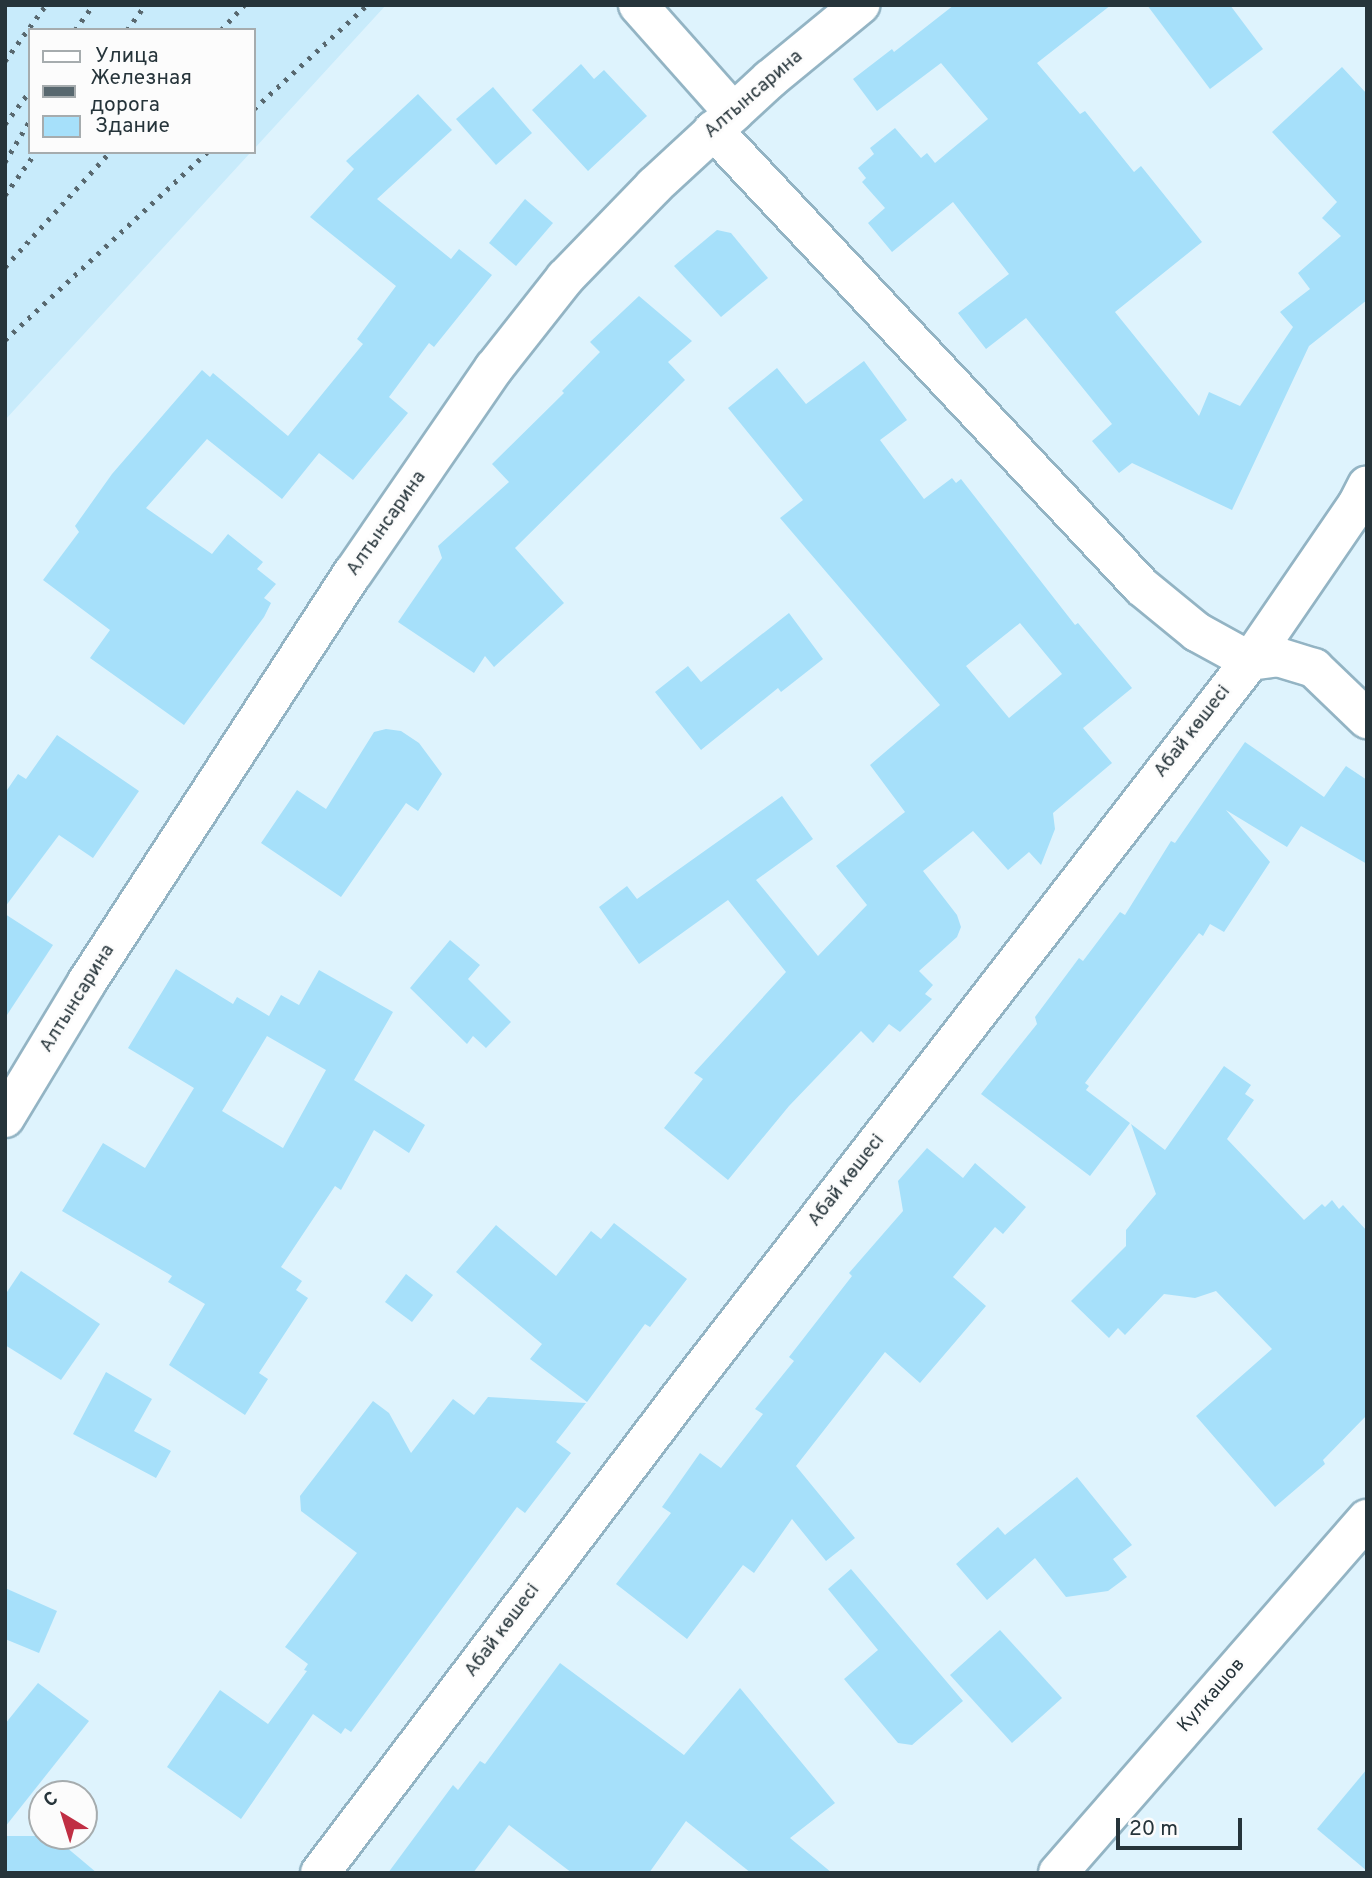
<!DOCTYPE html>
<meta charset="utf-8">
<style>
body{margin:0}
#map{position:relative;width:1372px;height:1878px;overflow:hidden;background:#def3fd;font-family:Overpass,sans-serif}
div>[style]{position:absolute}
.built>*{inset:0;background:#c8ebfb}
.building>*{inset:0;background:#a6e0fa}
.roads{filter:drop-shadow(2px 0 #93b4c4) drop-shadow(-2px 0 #93b4c4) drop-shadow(0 2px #93b4c4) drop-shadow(0 -2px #93b4c4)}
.minor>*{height:38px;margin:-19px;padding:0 19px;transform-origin:19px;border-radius:19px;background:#fff}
.rail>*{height:5px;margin-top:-2.5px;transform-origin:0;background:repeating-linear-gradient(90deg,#58686f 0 3.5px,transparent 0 10.5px)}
span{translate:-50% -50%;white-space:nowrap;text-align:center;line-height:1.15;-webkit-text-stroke:5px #fcfcfc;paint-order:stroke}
.street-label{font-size:19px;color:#26343a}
.frame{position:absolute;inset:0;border:7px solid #26343a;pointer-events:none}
.legend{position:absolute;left:28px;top:28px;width:228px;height:126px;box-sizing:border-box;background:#fcfcfc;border:2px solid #a6acae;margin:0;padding:9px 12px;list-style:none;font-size:21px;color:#26343a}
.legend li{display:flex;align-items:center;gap:14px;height:35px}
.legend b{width:35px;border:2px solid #a6acae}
.north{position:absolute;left:28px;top:1780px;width:70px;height:70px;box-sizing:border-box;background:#fcfcfc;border:2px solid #a6acae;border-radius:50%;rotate:322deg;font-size:19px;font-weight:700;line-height:28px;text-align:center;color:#26343a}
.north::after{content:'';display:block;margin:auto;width:24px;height:32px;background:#c02f44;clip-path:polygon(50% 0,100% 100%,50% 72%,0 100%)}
.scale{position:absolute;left:1116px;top:1818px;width:126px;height:32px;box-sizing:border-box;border:4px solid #26343a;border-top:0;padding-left:9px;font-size:21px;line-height:24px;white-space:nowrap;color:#26343a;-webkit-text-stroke:5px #fcfcfc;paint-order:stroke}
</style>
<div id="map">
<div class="built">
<div style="clip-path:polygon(5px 5px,386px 5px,254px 149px,254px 30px,30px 30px,30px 152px,251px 152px,5px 420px)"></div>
</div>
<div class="building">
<div style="clip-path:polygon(954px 5px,1111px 5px,1037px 63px,1080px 114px,1085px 111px,1134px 172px,1141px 166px,1202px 242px,1115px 312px,1199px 416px,1209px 392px,1240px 406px,1293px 327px,1280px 312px,1310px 289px,1298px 273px,1341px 236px,1322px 218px,1337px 202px,1272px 132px,1342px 67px,1367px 94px,1367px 300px,1309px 346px,1232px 510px,1132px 463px,1119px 473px,1092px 441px,1112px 424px,1026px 318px,986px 349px,958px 313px,1009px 274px,953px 202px,892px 252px,868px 223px,885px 208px,862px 182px,866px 178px,858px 168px,874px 154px,870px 148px,895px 128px,921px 158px,927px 153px,935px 163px,988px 119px,941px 63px,877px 111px,853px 79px,892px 49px,894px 52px)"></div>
<div style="clip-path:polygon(1147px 5px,1230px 5px,1263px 49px,1210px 89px)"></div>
<div style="clip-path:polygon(581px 64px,594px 79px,604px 70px,647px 116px,588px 171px,532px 110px)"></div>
<div style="clip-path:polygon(493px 87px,532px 133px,496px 165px,456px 119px)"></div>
<div style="clip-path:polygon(418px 94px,452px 130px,377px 199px,451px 259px,459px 249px,492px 275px,434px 347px,429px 343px,389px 397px,408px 413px,353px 480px,319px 453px,282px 499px,207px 439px,146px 508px,212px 554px,228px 534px,263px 562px,257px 569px,276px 584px,264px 598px,271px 603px,264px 617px,184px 725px,90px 658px,110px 630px,43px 580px,79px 532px,75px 526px,112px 474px,202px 370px,210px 377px,213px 373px,288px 436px,363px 344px,357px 339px,396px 286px,310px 217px,354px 169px,346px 161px)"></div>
<div style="clip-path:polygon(525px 199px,553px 223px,516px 266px,489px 243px)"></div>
<div style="clip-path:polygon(717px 230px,731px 233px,768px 278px,721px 317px,674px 266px)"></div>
<div style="clip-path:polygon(639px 296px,692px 341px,668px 362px,685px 380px,515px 548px,564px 603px,494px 667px,485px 656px,474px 673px,398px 622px,442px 558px,438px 546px,509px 482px,492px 464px,564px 393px,562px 391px,600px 352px,590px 342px)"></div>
<div style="clip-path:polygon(evenodd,864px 361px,907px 420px,880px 440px,924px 499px,952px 478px,956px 483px,961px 479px,1075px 625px,1078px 623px,1132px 688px,1083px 728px,1112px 763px,1053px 813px,1055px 829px,1041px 865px,1029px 852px,1008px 870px,973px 831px,923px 871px,957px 915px,961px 927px,957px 937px,919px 971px,933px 985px,925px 994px,932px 999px,900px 1032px,889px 1024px,873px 1043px,861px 1031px,789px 1106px,728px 1180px,664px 1128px,703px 1079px,694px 1073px,786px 972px,728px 900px,639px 964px,599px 907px,627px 886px,637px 899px,782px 796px,813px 839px,756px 880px,818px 956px,867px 905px,836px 866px,905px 812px,870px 765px,940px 705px,780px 518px,803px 500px,728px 408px,777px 368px,806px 404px,864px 361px,1020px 623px,1062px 674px,1009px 718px,966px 666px,1020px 623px)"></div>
<div style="clip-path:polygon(789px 613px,823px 659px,781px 692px,778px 688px,701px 750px,655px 692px,688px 666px,701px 682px)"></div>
<div style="clip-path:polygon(386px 729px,401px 731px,419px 743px,442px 774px,418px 811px,406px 803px,341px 897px,261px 843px,297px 790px,326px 809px,374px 732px)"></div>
<div style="clip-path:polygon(57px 735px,139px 791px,93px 858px,59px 835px,5px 907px,5px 793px,18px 774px,26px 779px)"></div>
<div style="clip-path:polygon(1245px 742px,1324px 797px,1346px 766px,1367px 780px,1367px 864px,1301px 826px,1287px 847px,1226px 810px,1270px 862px,1224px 932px,1210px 924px,1203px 936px,1199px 933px,1085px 1083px,1089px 1086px,1086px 1090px,1130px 1123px,1090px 1176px,981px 1094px,1037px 1024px,1035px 1017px,1079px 958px,1083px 961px,1120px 912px,1125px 915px,1171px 841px,1175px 843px)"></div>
<div style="clip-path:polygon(5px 914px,53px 945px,5px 1018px)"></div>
<div style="clip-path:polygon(450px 940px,480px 965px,468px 979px,511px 1022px,486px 1048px,473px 1036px,467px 1044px,410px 988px)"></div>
<div style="clip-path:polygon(evenodd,176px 969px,233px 1004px,237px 997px,269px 1016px,281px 995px,299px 1005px,319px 970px,393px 1012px,354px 1080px,425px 1125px,409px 1153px,374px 1130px,341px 1190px,335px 1186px,281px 1267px,302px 1281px,296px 1290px,308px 1298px,259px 1373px,268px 1379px,245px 1415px,169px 1365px,205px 1304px,168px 1282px,172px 1276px,62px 1211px,103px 1143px,145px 1168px,194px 1088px,128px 1048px,176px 969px,267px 1036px,326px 1070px,283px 1148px,222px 1111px,267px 1036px)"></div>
<div style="clip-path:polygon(1224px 1066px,1251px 1085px,1245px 1094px,1254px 1100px,1227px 1139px,1304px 1220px,1322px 1204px,1325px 1207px,1332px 1200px,1339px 1209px,1343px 1205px,1367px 1231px,1367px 1415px,1323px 1460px,1325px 1464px,1275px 1507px,1196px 1416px,1272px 1349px,1216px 1291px,1195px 1298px,1164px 1294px,1125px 1335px,1118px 1328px,1109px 1338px,1071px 1301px,1126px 1246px,1126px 1230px,1156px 1194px,1131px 1124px,1165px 1150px)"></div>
<div style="clip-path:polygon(927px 1148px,963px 1178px,975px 1163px,1026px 1207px,1003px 1234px,995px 1227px,953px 1277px,986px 1306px,920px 1383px,885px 1352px,796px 1466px,855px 1538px,826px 1561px,792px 1519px,754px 1573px,743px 1565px,687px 1639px,616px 1584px,671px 1513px,662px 1507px,700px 1453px,721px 1468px,763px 1414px,755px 1409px,794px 1361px,789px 1357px,852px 1276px,849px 1273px,903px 1211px,898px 1181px)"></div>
<div style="clip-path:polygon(614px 1223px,687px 1279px,650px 1327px,645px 1324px,587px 1402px,530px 1359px,542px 1344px,456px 1272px,496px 1225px,556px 1276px,591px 1231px,601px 1239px)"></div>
<div style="clip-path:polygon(21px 1271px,100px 1324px,61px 1380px,5px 1345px,5px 1295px)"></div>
<div style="clip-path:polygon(406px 1274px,433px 1295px,412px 1322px,385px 1302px)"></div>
<div style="clip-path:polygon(106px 1372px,152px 1399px,134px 1431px,171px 1451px,156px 1478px,73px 1434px)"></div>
<div style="clip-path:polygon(488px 1397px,586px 1403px,556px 1442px,571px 1453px,525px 1513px,517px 1507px,351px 1732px,345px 1728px,341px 1734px,313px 1714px,241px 1819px,167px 1767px,220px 1690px,268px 1724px,307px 1671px,304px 1670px,308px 1664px,285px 1647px,357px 1553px,301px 1511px,300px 1496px,373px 1401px,389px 1413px,411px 1453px,453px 1399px,474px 1415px)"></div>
<div style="clip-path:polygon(1077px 1477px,1132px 1545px,1113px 1559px,1127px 1577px,1108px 1591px,1066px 1597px,1035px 1558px,987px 1600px,956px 1564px,998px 1527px,1005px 1535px)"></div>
<div style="clip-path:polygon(851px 1569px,963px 1701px,912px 1745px,898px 1743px,844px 1679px,878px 1650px,828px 1589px)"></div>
<div style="clip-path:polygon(5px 1588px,57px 1611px,39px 1653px,5px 1639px)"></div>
<div style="clip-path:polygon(1000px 1630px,1062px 1698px,1012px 1743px,950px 1675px)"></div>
<div style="clip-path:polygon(560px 1663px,684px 1755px,740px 1688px,835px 1803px,790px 1838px,832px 1873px,751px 1873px,686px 1821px,649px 1873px,572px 1873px,509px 1825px,473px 1873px,388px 1873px,453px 1785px,458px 1790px,480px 1761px,485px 1764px)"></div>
<div style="clip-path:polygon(38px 1683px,89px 1721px,5px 1827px,5px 1724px)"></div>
<div style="clip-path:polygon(1367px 1769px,1367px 1871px,1317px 1829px)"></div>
<div style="clip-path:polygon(5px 1836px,53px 1836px,97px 1873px,5px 1873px)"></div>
</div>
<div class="roads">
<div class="minor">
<div style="left:638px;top:5px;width:144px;rotate:48.4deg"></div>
<div style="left:713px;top:130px;width:627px;rotate:46.81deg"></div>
<div style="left:1142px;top:587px;width:71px;rotate:39.3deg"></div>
<div style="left:1197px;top:632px;width:60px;rotate:28.7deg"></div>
<div style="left:1250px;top:661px;width:28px;rotate:-8deg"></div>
<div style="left:1278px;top:657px;width:38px;rotate:17deg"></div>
<div style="left:1314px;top:668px;width:74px;rotate:43.9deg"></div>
<div style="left:5px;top:1118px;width:159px;rotate:-58.9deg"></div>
<div style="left:87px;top:982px;width:488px;rotate:-57deg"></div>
<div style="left:353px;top:573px;width:249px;rotate:-55.5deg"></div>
<div style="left:494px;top:368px;width:115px;rotate:-51.7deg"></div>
<div style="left:565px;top:278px;width:128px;rotate:-45.9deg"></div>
<div style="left:654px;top:186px;width:158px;rotate:-42.7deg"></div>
<div style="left:770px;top:79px;width:117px;rotate:-39.4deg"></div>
<div style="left:320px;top:1873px;width:615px;rotate:-52.87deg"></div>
<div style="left:691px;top:1383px;width:913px;rotate:-52.25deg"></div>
<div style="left:1250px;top:661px;width:189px;rotate:-55.6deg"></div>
<div style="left:1357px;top:505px;width:22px;rotate:-63deg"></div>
<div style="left:1058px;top:1873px;width:470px;rotate:-48.9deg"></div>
</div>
</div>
<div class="rail">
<div style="left:75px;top:30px;width:31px;rotate:-54deg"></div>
<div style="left:127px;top:30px;width:31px;rotate:-54deg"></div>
<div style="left:221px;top:30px;width:34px;rotate:-47deg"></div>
<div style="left:5px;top:61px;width:69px;rotate:-53.8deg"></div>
<div style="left:254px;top:109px;width:154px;rotate:-42.6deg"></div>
<div style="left:5px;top:124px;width:41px;rotate:-52.9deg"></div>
<div style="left:5px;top:162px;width:49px;rotate:-59.2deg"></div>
<div style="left:5px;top:195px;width:53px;rotate:-54.2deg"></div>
<div style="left:5px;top:267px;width:156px;rotate:-47.6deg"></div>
<div style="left:5px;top:340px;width:276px;rotate:-42.9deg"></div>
</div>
<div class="street-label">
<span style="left:754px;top:95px;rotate:-41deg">Алтынсарина</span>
<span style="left:387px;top:524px;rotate:-55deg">Алтынсарина</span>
<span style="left:1193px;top:732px;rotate:-52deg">Абай көшесі</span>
<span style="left:78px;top:999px;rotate:-58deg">Алтынсарина</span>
<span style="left:847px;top:1181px;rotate:-52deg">Абай көшесі</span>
<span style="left:503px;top:1631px;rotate:-53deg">Абай көшесі</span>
<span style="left:1212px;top:1696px;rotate:-49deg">Кулкашов</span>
</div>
<div class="frame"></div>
<ul class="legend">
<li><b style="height:9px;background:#fff"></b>Улица</li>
<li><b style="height:9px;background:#58686f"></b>Железная дорога</li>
<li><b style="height:19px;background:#a6e0fa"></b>Здание</li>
</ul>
<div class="north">С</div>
<div class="scale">20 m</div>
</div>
